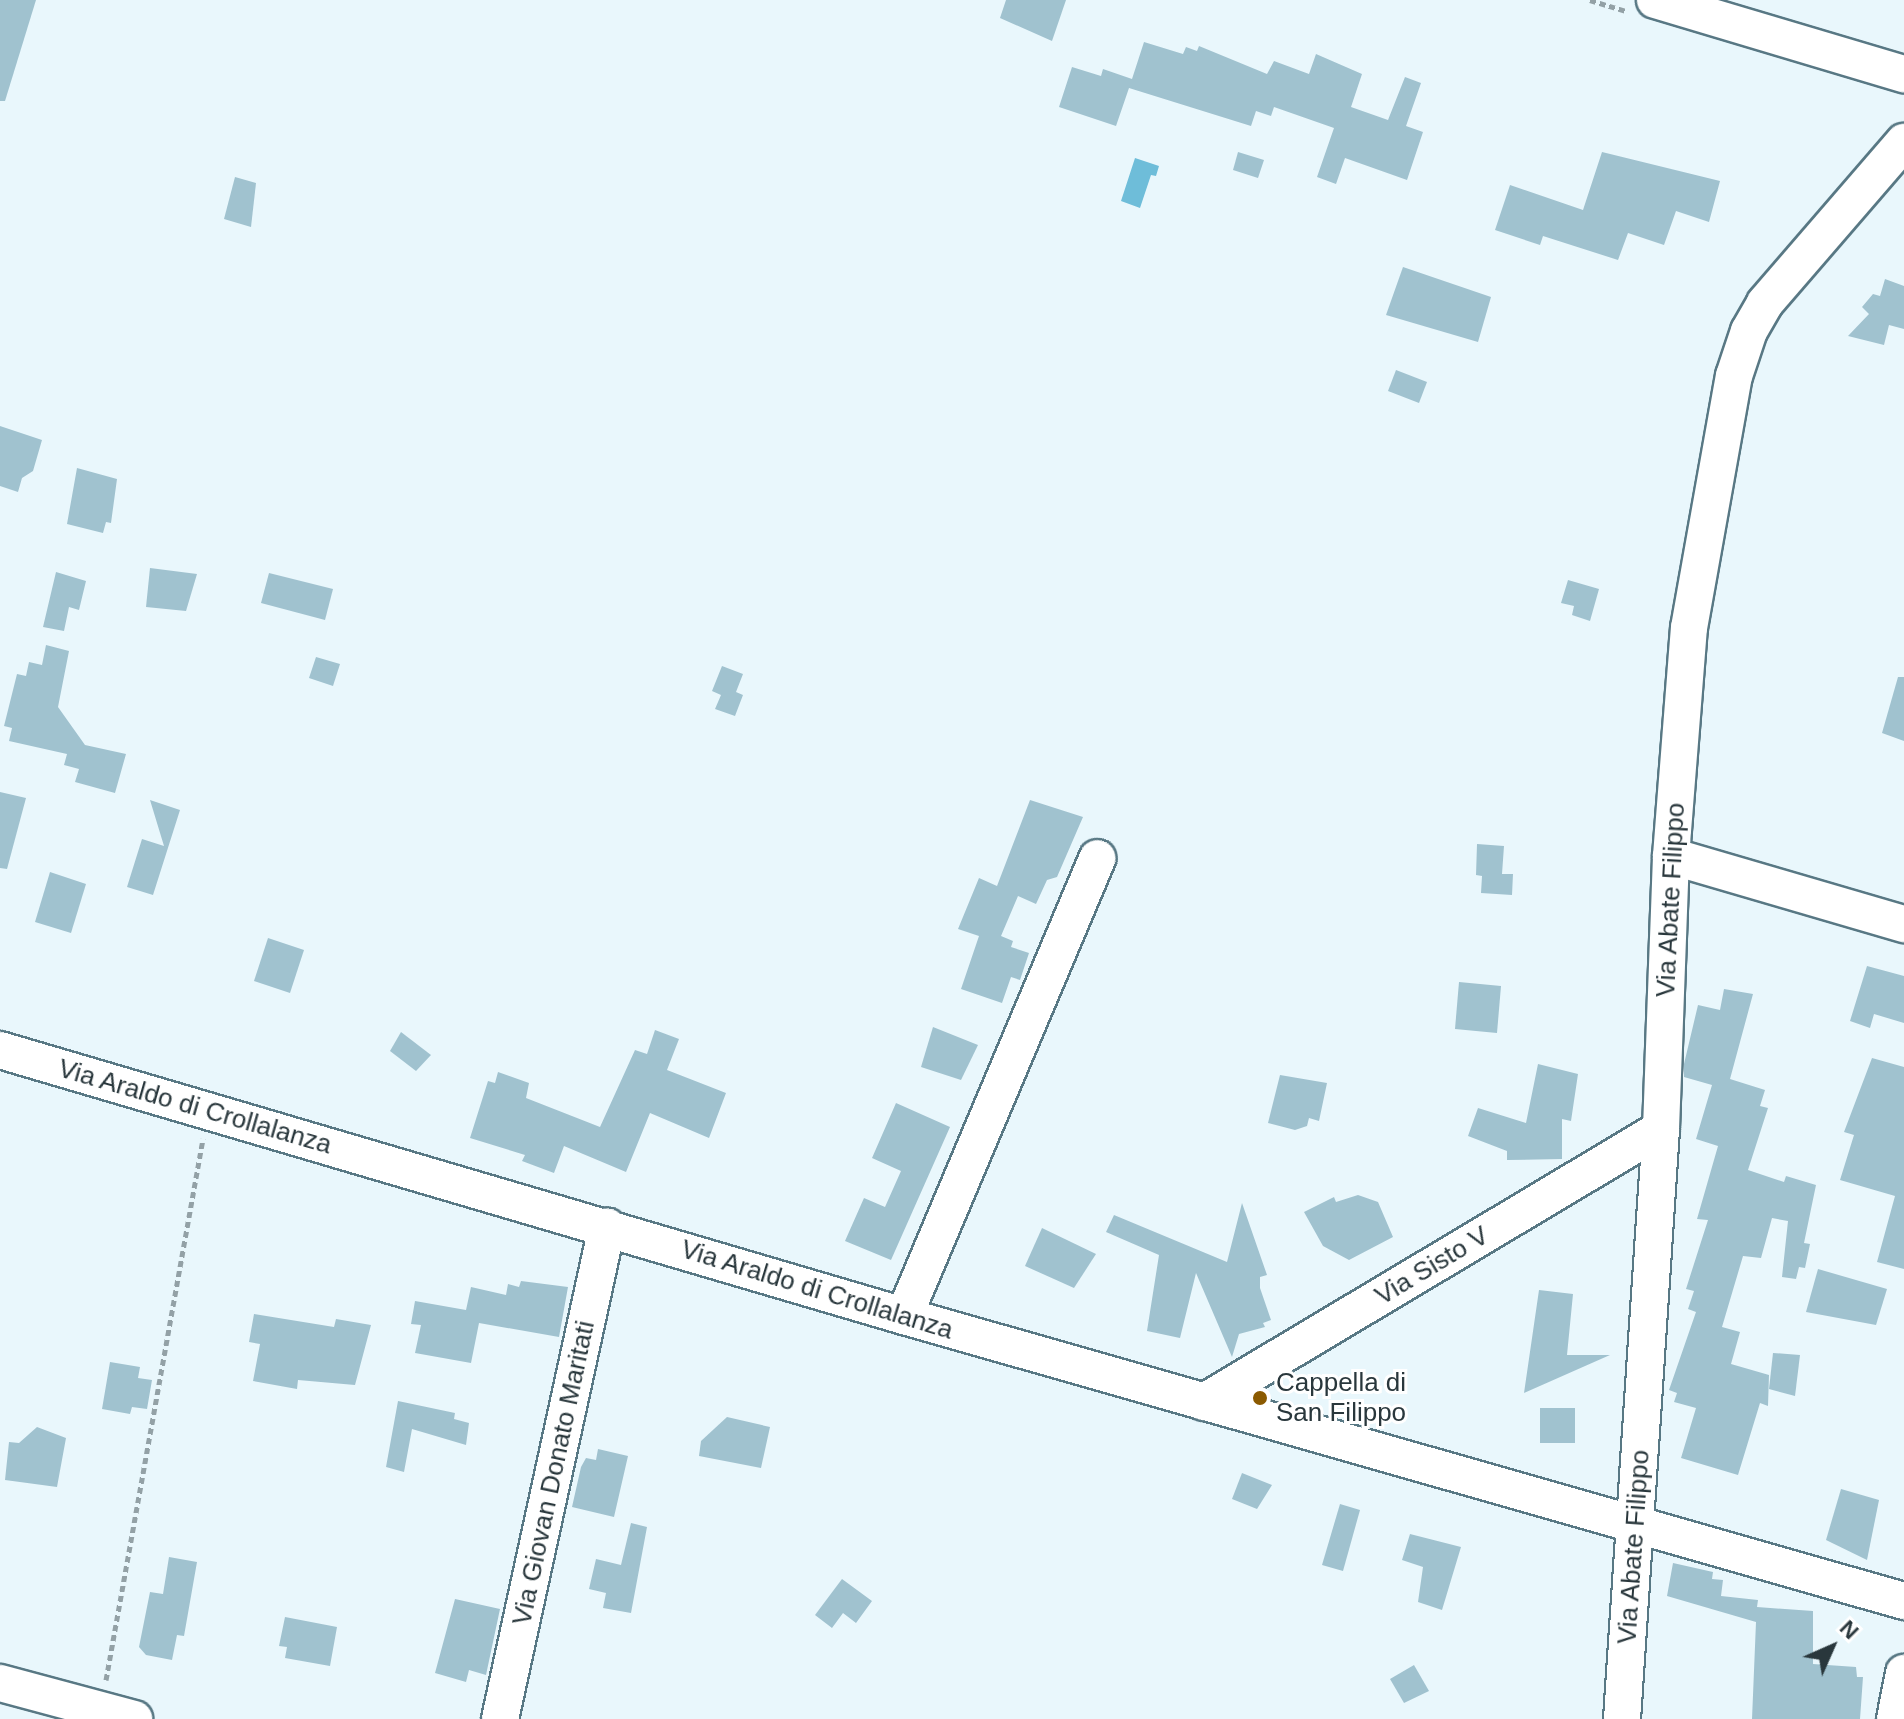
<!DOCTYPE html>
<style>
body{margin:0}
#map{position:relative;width:1904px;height:1719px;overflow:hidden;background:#e9f7fc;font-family:Arial,sans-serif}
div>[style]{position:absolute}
.water>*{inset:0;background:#6ebdd9}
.building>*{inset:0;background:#a0c2cf}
.path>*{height:5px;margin-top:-2.5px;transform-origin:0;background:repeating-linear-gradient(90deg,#93a1a6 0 6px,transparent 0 10px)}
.roads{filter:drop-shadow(2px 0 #587884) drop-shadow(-2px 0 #587884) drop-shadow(0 2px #587884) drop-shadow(0 -2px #587884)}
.minor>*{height:36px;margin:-18px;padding:0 18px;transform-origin:18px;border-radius:18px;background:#fff}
.dots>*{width:22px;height:22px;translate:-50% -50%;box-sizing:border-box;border:4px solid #fff;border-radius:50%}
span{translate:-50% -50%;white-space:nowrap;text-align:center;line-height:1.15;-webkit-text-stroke:6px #fff;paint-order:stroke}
.street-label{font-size:26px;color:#29373c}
.poi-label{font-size:26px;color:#29373c}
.left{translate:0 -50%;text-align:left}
.north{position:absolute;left:1792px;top:1607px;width:80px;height:80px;-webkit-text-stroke:6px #fff;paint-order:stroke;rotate:45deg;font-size:22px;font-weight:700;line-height:32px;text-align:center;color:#29373c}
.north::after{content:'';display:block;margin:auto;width:28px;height:36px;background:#29373c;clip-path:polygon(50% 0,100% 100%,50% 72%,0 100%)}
</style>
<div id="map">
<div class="water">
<div style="clip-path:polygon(1135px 158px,1159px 166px,1156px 176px,1151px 175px,1140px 208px,1121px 201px)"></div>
</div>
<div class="building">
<div style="clip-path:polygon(0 0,36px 0,5px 101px,0 101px)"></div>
<div style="clip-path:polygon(1006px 0,1066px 0,1052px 41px,1000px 18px)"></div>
<div style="clip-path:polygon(1144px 42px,1183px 54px,1186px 47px,1197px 51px,1199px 46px,1267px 74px,1274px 61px,1309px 74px,1316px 54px,1362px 74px,1351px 107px,1388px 120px,1405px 77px,1421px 83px,1406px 126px,1423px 132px,1407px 180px,1345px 158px,1336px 184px,1317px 177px,1334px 128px,1274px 107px,1271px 116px,1256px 111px,1251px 126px,1129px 88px,1116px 126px,1059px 107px,1072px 67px,1101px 76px,1103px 69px,1132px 79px)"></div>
<div style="clip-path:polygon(1238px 152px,1264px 160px,1258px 178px,1233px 170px)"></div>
<div style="clip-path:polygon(1602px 152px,1720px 181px,1709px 222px,1676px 211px,1664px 245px,1628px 233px,1618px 260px,1543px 236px,1540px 245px,1495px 230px,1510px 185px,1583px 210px)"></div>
<div style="clip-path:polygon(235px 177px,256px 183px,251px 227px,224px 219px)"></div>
<div style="clip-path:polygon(1403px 267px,1491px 297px,1478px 342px,1386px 315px)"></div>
<div style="clip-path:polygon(1885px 279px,1904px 286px,1904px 329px,1889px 325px,1884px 345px,1848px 336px,1869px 314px,1862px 307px,1873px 294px,1880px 296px)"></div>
<div style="clip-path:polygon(1396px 370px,1427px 382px,1419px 403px,1388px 391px)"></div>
<div style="clip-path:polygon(0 426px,42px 440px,33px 471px,22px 478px,18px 492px,0 486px)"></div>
<div style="clip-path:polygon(77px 468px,117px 479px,111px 523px,106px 522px,103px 533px,67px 524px)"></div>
<div style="clip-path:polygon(150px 568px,197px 574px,186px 611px,146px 607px)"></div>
<div style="clip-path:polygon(56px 572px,86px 581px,79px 610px,69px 607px,64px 631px,43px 627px)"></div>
<div style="clip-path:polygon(269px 573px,333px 589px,325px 620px,261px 603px)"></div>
<div style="clip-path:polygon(1568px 580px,1599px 589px,1590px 621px,1572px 615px,1574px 606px,1561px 603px)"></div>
<div style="clip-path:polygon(46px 645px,69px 651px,58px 707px,85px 745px,126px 754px,115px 793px,75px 782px,79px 769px,64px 765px,67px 754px,9px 741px,12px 728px,4px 726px,17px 674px,26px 676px,29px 662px,42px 665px)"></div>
<div style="clip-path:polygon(316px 657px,340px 664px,333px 686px,309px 678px)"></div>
<div style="clip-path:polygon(722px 666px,743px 674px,736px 692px,743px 695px,735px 716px,715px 709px,721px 695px,712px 691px)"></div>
<div style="clip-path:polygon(1898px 677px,1904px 677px,1904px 741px,1882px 733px)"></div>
<div style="clip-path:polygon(0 792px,26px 798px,7px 869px,0 868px)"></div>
<div style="clip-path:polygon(150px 800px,180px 810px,153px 895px,127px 887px,142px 839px,164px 846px)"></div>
<div style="clip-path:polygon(1030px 800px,1083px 817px,1057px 877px,1047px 880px,1036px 904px,1018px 896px,1001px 936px,1013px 941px,1011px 947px,1029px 953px,1020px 980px,1011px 977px,1002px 1003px,961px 989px,979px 936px,958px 929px,979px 878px,997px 886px)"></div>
<div style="clip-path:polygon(1477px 844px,1504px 846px,1502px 874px,1513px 874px,1512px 895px,1481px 893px,1482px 876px,1476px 875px)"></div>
<div style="clip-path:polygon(50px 872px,86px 884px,71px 933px,35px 922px)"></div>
<div style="clip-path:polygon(268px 938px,304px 950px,290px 993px,254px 981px)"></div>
<div style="clip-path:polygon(1867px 966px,1904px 976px,1904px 1023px,1874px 1014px,1870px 1028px,1850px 1021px)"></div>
<div style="clip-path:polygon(1459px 982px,1501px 986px,1497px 1033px,1455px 1029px)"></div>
<div style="clip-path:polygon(1724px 989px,1753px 994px,1730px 1079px,1765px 1090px,1760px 1106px,1768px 1108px,1748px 1170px,1784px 1182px,1786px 1176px,1816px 1185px,1804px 1243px,1810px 1244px,1805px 1268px,1799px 1267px,1796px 1279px,1782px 1277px,1788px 1221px,1772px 1218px,1761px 1258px,1743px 1256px,1722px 1327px,1740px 1332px,1731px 1364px,1769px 1375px,1768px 1406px,1760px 1403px,1738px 1475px,1681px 1458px,1696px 1408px,1674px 1402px,1677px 1393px,1669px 1390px,1696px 1312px,1688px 1309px,1694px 1291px,1686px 1289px,1708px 1220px,1697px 1219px,1718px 1146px,1696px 1139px,1712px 1085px,1684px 1077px,1684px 1064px,1698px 1005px,1720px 1010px)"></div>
<div style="clip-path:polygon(933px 1027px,978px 1045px,961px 1080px,921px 1067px)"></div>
<div style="clip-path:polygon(655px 1030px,679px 1039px,667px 1070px,726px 1093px,709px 1138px,650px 1113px,626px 1172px,564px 1146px,554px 1173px,522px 1161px,525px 1155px,470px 1138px,488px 1081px,495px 1083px,498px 1072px,529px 1083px,526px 1098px,600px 1127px,635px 1050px,647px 1054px)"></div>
<div style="clip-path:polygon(401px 1032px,431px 1055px,416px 1071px,390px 1051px)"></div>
<div style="clip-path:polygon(1872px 1058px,1904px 1067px,1904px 1269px,1877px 1262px,1895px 1196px,1840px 1180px,1854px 1135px,1844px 1132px)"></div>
<div style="clip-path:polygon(1538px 1064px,1578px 1074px,1571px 1121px,1562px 1119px,1562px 1159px,1507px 1160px,1507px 1151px,1468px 1136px,1478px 1108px,1526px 1123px)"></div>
<div style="clip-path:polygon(1280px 1075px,1327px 1083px,1319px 1121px,1309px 1118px,1307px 1126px,1295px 1130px,1268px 1123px)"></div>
<div style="clip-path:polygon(896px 1103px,950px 1127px,891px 1260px,845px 1241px,864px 1198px,885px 1207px,901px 1171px,872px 1158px)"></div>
<div style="clip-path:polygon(1358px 1195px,1378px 1202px,1393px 1237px,1349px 1260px,1323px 1246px,1304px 1212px,1334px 1197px,1336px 1202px)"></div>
<div style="clip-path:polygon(1242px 1203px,1267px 1275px,1260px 1277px,1260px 1288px,1271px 1320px,1263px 1323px,1265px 1327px,1239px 1334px,1232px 1357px,1196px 1273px,1180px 1338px,1147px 1331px,1159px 1255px,1106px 1232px,1114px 1215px,1227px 1262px)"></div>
<div style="clip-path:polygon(1042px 1228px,1096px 1254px,1074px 1288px,1025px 1266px)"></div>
<div style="clip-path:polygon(1818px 1269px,1887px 1289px,1876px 1325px,1806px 1312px)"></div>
<div style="clip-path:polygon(521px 1281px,568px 1287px,559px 1337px,479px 1323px,471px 1363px,415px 1353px,421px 1325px,411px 1324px,415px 1301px,466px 1310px,471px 1287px,506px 1295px,508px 1284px,519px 1287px)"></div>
<div style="clip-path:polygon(1539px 1290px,1573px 1294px,1567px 1355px,1610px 1355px,1524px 1393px)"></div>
<div style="clip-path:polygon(254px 1314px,334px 1327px,336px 1319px,371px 1325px,355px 1385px,298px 1380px,297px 1389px,253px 1381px,260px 1344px,249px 1342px)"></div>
<div style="clip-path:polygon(1773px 1353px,1800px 1355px,1795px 1396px,1769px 1389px)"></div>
<div style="clip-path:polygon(110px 1362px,140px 1367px,138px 1378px,152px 1380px,147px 1409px,132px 1407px,130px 1414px,102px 1409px)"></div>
<div style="clip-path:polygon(398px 1401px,455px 1413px,454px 1419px,469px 1423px,466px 1445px,412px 1429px,404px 1472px,386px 1467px)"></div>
<div style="clip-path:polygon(1540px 1408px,1575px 1408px,1575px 1443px,1540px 1443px)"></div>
<div style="clip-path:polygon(727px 1417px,770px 1427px,761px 1468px,699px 1456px,701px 1441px)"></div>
<div style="clip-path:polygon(37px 1427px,66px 1438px,57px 1487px,5px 1480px,9px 1442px,19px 1443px)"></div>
<div style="clip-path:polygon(598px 1449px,628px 1456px,614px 1517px,572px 1507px,581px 1467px,586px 1458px,596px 1460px)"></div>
<div style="clip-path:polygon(1242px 1473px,1272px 1485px,1257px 1509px,1232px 1499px)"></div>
<div style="clip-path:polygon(1841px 1489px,1879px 1500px,1867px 1560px,1826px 1540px)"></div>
<div style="clip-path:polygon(1340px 1504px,1360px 1510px,1343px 1571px,1322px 1565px)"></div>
<div style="clip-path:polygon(631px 1523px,647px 1527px,631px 1613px,603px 1608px,606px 1593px,589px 1589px,596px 1559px,621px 1565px)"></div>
<div style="clip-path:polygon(1410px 1534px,1461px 1547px,1442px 1610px,1418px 1602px,1423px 1567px,1402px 1560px)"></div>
<div style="clip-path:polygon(169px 1557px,197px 1562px,184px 1636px,177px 1635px,172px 1660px,146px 1655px,139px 1647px,150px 1592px,163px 1594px)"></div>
<div style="clip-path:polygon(1673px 1563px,1713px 1572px,1712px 1579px,1723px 1580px,1721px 1596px,1758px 1600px,1757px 1607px,1813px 1611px,1813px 1664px,1856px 1667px,1857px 1677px,1863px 1677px,1860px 1719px,1752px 1719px,1756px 1622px,1667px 1596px)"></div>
<div style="clip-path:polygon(842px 1579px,872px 1601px,856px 1623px,843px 1613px,832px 1628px,815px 1615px)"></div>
<div style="clip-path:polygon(455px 1599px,500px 1609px,486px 1675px,469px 1670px,466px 1682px,435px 1673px)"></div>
<div style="clip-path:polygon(285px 1617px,337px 1627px,330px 1666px,285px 1658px,287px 1647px,279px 1646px)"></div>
<div style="clip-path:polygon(1414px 1665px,1429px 1691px,1404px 1703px,1390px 1679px)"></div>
</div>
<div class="path">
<div style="left:1590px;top:0;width:39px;rotate:17deg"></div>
<div style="left:106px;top:1680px;width:550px;rotate:-79.84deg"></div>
</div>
<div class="roads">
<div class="minor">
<div style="left:1655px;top:0;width:260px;rotate:16.6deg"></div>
<div style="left:1671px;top:856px;width:243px;rotate:16.3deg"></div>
<div style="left:0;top:1050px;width:942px;rotate:16.4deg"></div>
<div style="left:904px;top:1316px;width:1040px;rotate:15.91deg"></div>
<div style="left:904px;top:1316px;width:497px;rotate:-67.1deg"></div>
<div style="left:1204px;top:1402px;width:532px;rotate:-30.85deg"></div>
<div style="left:0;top:1683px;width:139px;rotate:15deg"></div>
<div style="left:500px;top:1719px;width:504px;rotate:-77.73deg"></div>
<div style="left:1622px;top:1719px;width:591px;rotate:-86.22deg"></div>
<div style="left:1661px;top:1129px;width:273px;rotate:-87.9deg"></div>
<div style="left:1671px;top:856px;width:229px;rotate:-85.5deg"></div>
<div style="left:1689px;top:628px;width:256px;rotate:-79.9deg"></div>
<div style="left:1734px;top:376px;width:47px;rotate:-71.6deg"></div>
<div style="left:1749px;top:331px;width:32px;rotate:-60deg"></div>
<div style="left:1765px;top:303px;width:213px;rotate:-49.2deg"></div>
<div style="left:1895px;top:1719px;width:47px;rotate:-78.9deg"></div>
</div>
</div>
<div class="dots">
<div style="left:1260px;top:1398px;background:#8b5a01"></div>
</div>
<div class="street-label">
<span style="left:1671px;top:900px;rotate:-87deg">Via Abate Filippo</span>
<span style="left:195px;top:1107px;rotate:16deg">Via Araldo di Crollalanza</span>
<span style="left:1432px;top:1266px;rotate:-31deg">Via Sisto V</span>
<span style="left:817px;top:1290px;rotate:17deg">Via Araldo di Crollalanza</span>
<span style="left:554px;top:1473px;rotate:-78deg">Via Giovan Donato Maritati</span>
<span style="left:1634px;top:1547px;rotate:-86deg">Via Abate Filippo</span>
</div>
<div class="poi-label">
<span class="left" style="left:1276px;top:1398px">Cappella di<br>San Filippo</span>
</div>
<div class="north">N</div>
</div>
